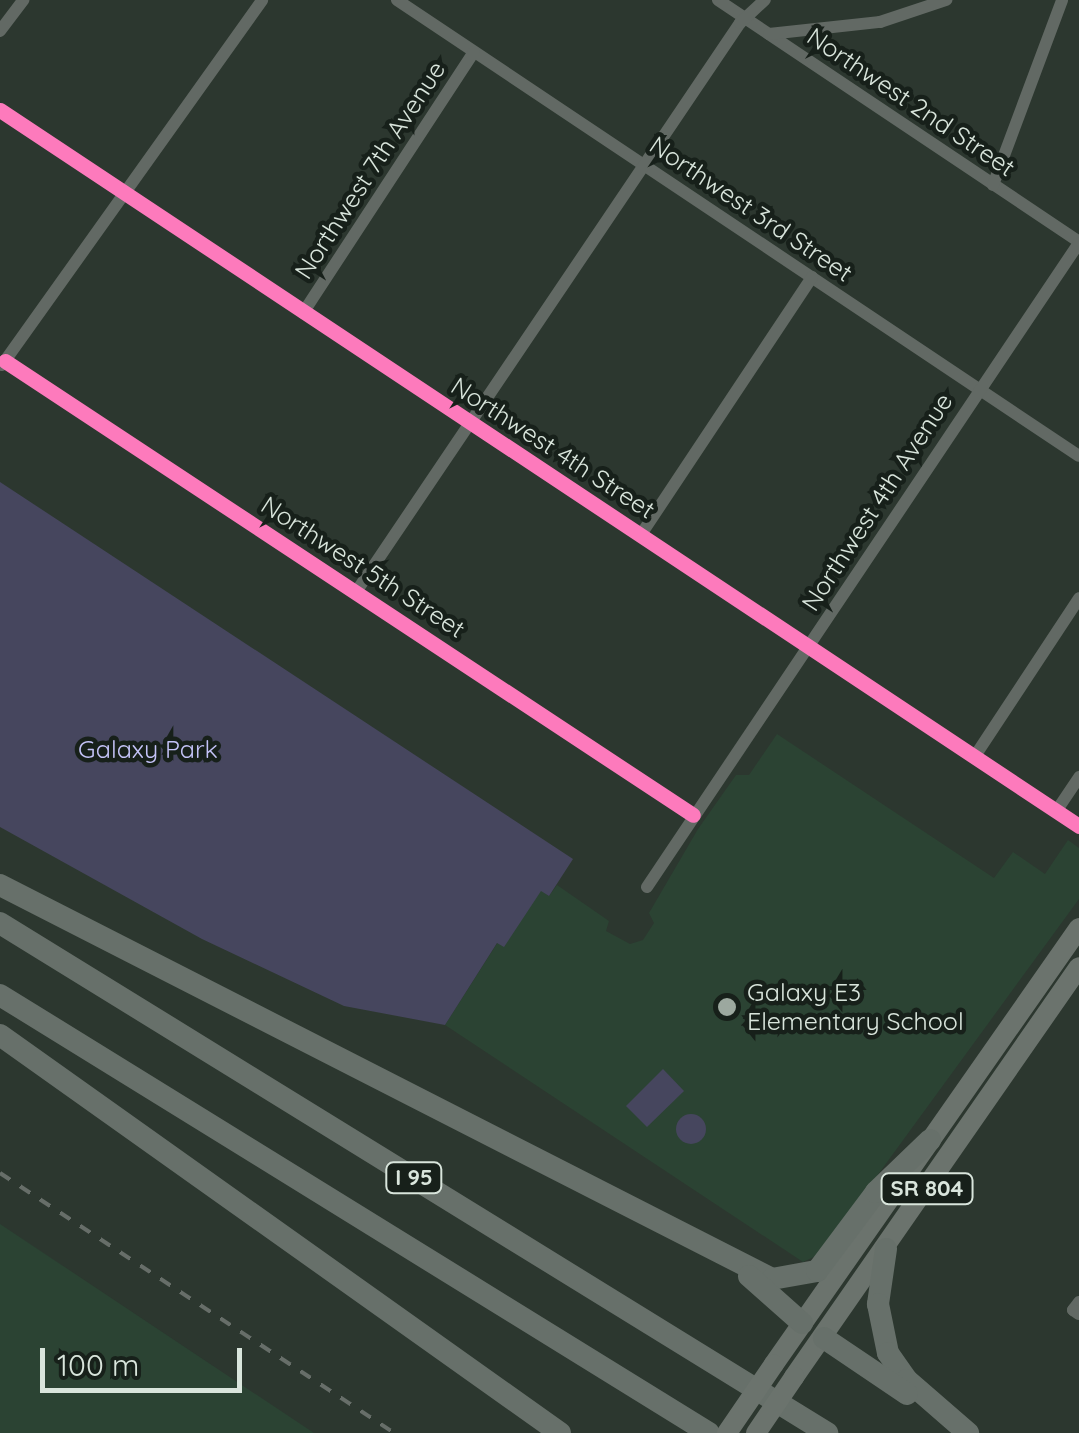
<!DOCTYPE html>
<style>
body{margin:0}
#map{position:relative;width:1079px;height:1433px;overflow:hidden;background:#2c372f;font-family:Quicksand,sans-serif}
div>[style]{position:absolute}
.built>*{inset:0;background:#2b4333}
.green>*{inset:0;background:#46465e}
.round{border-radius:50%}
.minor>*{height:12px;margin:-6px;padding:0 6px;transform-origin:6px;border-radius:6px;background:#626964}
.primary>*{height:20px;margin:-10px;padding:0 10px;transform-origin:10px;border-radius:10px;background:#6b736d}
.motorway>*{height:22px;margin:-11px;padding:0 11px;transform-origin:11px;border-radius:11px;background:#67706a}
.rail>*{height:4px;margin-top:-2px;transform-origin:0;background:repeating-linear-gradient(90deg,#676e69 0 12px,transparent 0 24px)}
.primary-bridge>*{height:20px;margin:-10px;padding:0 10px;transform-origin:10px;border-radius:10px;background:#6b736d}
.cycleway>*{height:15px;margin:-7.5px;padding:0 7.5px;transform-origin:7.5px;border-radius:7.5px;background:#fd7abc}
.dots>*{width:28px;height:28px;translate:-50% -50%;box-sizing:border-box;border:5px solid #17201a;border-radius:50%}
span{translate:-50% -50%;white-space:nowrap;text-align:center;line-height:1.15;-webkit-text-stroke:9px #17201a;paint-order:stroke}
.shield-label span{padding:2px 8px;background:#17201a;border:2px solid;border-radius:8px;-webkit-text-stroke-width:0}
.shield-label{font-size:22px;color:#d9e5dc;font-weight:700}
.street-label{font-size:25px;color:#d9e5dc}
.park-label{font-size:25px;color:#c4c3f7}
.poi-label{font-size:25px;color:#d9e5dc}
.left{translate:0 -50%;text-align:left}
.scale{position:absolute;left:40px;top:1348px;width:202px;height:45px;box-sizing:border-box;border:5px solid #d9e5dc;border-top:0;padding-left:12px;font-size:30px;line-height:35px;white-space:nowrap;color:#d9e5dc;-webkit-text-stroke:8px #17201a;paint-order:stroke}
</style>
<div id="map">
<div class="built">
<div style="clip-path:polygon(777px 734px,994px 878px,1013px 852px,1045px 874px,1068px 840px,1079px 848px,1079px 899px,820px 1254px,803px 1262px,445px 1025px,498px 942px,504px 946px,541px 890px,549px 896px,557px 885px,609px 921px,606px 931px,630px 944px,643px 940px,654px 923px,649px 913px,698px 829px,736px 775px,749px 775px)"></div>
<div style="clip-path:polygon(0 1224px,314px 1433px,0 1433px)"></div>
</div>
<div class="green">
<div style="clip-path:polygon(0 482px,573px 859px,549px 896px,541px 891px,504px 947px,497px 943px,445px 1025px,344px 1006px,202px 939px,0 827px)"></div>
<div style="clip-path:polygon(663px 1069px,684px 1091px,647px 1127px,626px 1106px)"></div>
<div class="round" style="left:676px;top:1114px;width:30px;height:30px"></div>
</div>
<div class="minor">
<div style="left:397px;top:0;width:820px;rotate:33.77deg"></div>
<div style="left:718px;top:0;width:435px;rotate:33.8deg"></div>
<div style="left:0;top:31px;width:39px;rotate:-53deg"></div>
<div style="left:769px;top:34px;width:112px;rotate:-6.2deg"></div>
<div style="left:880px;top:22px;width:70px;rotate:-18.4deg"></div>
<div style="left:0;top:110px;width:1295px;rotate:33.57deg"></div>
<div style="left:993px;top:185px;width:197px;rotate:-69.5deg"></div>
<div style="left:303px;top:313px;width:312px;rotate:-56.8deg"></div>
<div style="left:5px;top:361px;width:824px;rotate:33.42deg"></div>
<div style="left:2px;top:365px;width:448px;rotate:-54.5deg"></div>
<div style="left:640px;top:536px;width:311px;rotate:-56.4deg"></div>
<div style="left:356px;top:592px;width:686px;rotate:-55.99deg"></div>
<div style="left:740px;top:23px;width:34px;rotate:-43deg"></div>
<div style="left:975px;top:756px;width:189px;rotate:-56.6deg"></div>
<div style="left:1057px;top:810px;width:40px;rotate:-56deg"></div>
<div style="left:647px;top:887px;width:775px;rotate:-56.15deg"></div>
<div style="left:1079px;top:1302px;width:10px;rotate:127deg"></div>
<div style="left:1073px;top:1310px;width:7px;rotate:34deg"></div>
</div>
<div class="primary">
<div style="left:774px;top:1364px;width:532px;rotate:-55.03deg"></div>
<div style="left:794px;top:1377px;width:499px;rotate:-55.2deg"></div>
</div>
<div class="motorway">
<div style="left:0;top:885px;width:867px;rotate:27.04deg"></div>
<div style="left:772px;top:1279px;width:46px;rotate:-10.1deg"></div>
<div style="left:817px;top:1271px;width:99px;rotate:-53.2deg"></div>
<div style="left:876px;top:1192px;width:75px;rotate:-43.9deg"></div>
<div style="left:0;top:923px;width:972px;rotate:31.66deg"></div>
<div style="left:0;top:995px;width:833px;rotate:31.71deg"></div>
<div style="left:0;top:1035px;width:687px;rotate:35.4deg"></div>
<div style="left:886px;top:1249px;width:56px;rotate:98.3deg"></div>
<div style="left:878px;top:1304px;width:50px;rotate:78.5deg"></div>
<div style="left:888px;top:1353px;width:33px;rotate:55deg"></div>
<div style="left:907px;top:1380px;width:81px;rotate:41deg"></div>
<div style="left:749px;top:1276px;width:71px;rotate:41.6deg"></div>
<div style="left:824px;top:1338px;width:100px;rotate:34deg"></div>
</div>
<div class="rail">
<div style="left:0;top:1173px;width:472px;rotate:33.4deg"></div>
</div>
<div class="primary-bridge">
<div style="left:727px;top:1433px;width:83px;rotate:-55.7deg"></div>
<div style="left:756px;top:1433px;width:68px;rotate:-55.8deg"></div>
</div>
<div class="cycleway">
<div style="left:0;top:110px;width:1295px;rotate:33.57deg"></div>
<div style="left:5px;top:361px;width:824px;rotate:33.42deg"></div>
</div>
<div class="dots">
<div style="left:727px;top:1007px;background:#9ca89f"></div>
</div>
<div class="shield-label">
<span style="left:414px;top:1178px">I 95</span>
<span style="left:927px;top:1189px">SR 804</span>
</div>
<div class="street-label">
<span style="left:911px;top:102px;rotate:34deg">Northwest 2nd Street</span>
<span style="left:370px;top:170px;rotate:-57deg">Northwest 7th Avenue</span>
<span style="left:751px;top:209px;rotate:34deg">Northwest 3rd Street</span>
<span style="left:553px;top:448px;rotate:33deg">Northwest 4th Street</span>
<span style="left:877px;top:502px;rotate:-57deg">Northwest 4th Avenue</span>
<span style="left:363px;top:567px;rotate:33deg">Northwest 5th Street</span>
</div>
<div class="park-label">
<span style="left:148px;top:749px">Galaxy Park</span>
</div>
<div class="poi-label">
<span class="left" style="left:747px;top:1007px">Galaxy E3<br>Elementary School</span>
</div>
<div class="scale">100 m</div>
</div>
